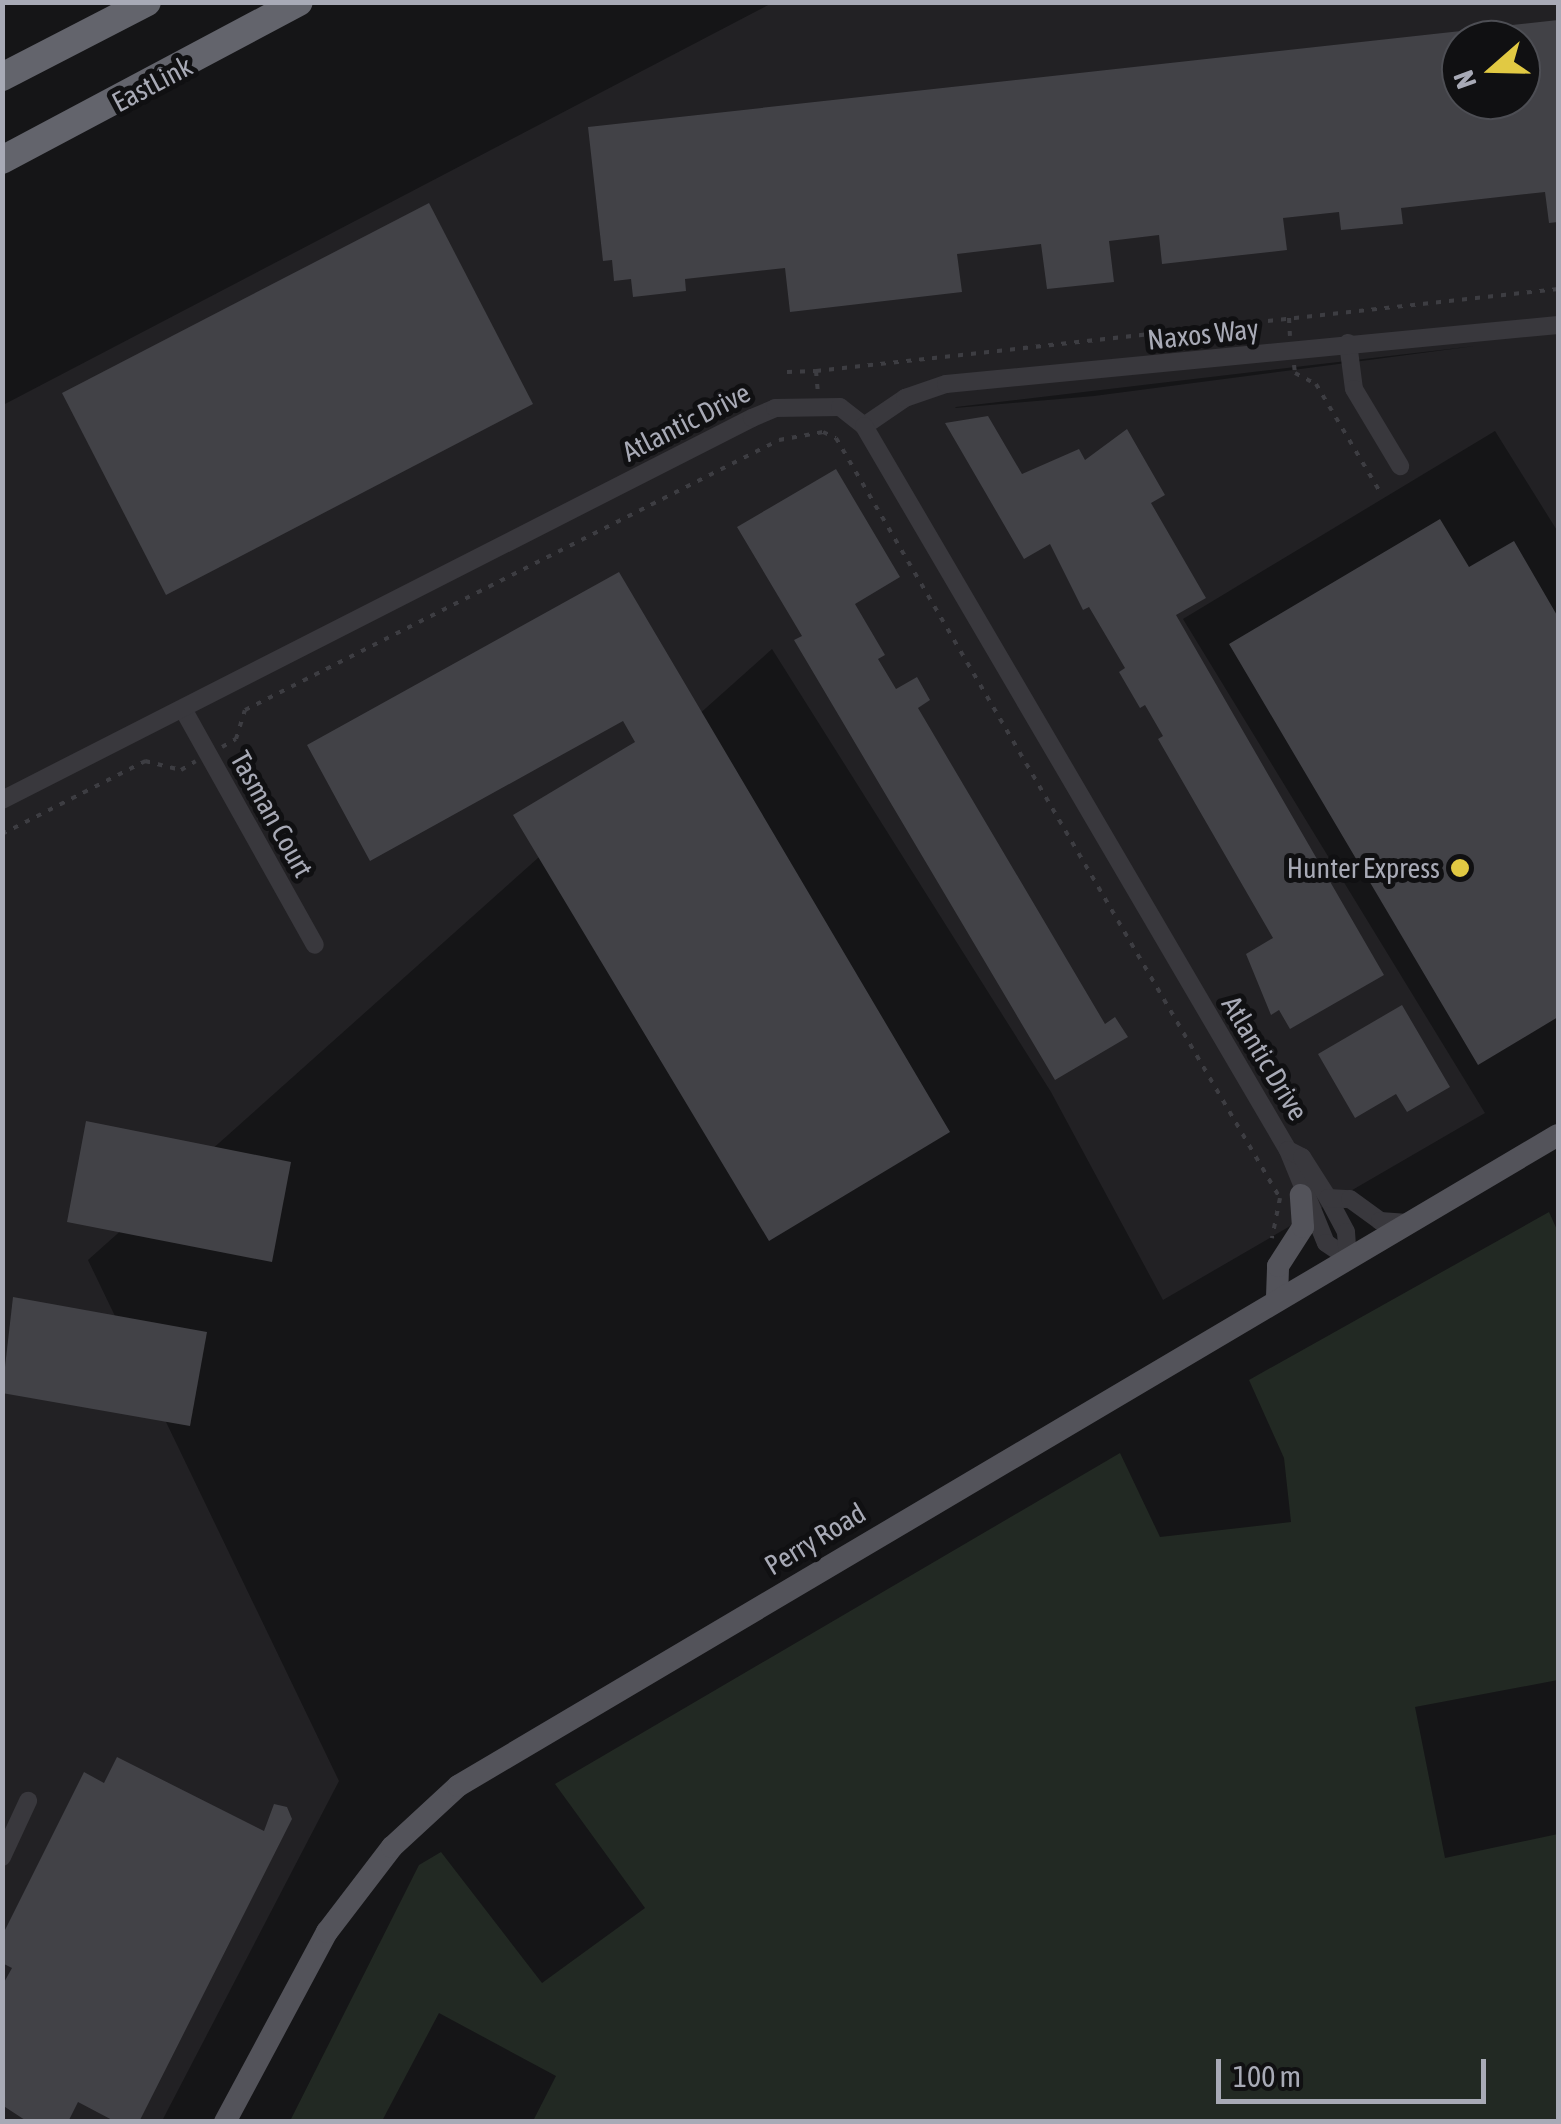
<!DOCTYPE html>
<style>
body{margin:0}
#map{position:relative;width:1561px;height:2124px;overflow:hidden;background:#151517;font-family:"Asap Condensed",sans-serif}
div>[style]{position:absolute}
.built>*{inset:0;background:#222124}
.green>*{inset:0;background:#222923}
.building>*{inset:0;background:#424247}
.path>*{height:4px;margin-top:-2px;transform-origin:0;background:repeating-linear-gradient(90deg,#3d3d42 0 5px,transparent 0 13px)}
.minor>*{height:18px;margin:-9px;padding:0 9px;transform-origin:9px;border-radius:9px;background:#39383d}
.major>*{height:22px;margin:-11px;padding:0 11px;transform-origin:11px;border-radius:11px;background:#53535a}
.highway>*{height:28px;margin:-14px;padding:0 14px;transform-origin:14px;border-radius:14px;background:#63646c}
.dots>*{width:28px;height:28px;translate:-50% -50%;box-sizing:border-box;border:5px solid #101012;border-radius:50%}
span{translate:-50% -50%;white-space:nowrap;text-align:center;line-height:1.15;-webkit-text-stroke:10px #101012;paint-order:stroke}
.street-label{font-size:28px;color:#a8aab6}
.poi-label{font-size:28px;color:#a8aab6}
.right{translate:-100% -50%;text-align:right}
.frame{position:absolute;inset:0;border:5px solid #a8aab6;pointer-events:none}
.north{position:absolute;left:1441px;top:20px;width:100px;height:100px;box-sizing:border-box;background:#101012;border:2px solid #4d4e54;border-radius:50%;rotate:250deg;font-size:28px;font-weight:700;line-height:40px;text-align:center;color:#a8aab6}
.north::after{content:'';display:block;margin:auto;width:35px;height:45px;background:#e1c943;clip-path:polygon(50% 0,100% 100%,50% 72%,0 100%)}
.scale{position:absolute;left:1216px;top:2059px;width:270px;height:45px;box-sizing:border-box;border:5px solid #a8aab6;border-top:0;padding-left:12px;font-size:30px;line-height:35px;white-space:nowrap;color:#a8aab6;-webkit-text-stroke:8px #101012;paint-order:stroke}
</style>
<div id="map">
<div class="built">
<div style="clip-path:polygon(evenodd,772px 3px,1558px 3px,1558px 532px,1495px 431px,1183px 619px,1485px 1113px,1163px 1300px,1051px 1092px,772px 649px,88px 1260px,339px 1781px,162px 2121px,3px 2122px,3px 405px,772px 3px,1461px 40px,1521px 40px,1521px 100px,1461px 100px,1461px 40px,772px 3px,1475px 346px,1094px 396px,955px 408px,956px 407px,1475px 346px)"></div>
</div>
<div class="green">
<div style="clip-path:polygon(1549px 1212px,1558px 1232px,1558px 1680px,1415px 1707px,1445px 1858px,1558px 1834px,1558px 2121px,533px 2121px,556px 2076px,439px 2013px,382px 2121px,290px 2121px,419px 1865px,441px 1852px,542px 1983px,645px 1908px,555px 1784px,1120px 1453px,1160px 1537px,1291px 1522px,1284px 1458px,1249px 1380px)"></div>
</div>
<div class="building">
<div style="clip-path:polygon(1558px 20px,1558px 222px,1549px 223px,1545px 192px,1401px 208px,1403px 224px,1341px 230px,1339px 212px,1283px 218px,1287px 250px,1162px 264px,1159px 235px,1109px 241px,1114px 282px,1047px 289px,1041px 244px,957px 254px,962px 292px,790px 312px,785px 268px,685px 279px,686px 291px,633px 297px,631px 279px,614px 281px,612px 260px,603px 261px,588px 127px,1461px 31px,1461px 100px,1521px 100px,1521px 40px,1465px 40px,1465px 30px)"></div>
<div style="clip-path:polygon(429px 203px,533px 404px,166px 595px,62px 393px)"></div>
<div style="clip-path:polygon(988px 416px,1022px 474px,1079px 449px,1085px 460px,1127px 429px,1165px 495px,1151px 503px,1206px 598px,1176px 615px,1384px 975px,1290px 1029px,1279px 1010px,1271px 1015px,1246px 954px,1273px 938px,1158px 739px,1163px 736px,1145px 705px,1140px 708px,1119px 672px,1125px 668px,1089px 607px,1083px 610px,1050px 544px,1024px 559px,945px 423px)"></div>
<div style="clip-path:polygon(836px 469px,900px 577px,855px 604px,885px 655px,878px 659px,896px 689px,917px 677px,930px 700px,918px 708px,1105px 1024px,1115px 1017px,1128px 1037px,1055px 1080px,794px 640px,802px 636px,737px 527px)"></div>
<div style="clip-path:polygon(1440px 519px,1469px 567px,1514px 541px,1558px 617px,1558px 1017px,1478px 1065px,1229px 644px)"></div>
<div style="clip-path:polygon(619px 572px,950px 1132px,769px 1241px,513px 815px,635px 742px,623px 721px,370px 861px,307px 745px)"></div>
<div style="clip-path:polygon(1402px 1005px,1450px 1087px,1407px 1112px,1396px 1094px,1355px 1118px,1318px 1054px)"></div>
<div style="clip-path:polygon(86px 1121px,291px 1162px,272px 1262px,67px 1222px)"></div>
<div style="clip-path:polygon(13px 1297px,207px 1332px,190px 1426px,2px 1393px)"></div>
<div style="clip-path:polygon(117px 1757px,264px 1831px,274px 1804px,287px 1807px,292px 1819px,139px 2122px,116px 2122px,78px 2102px,68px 2122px,28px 2122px,2px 2105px,2px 1986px,12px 1968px,2px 1963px,2px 1936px,84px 1772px,104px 1783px)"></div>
</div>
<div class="path">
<div style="left:1289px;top:318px;width:18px;rotate:87deg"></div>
<div style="left:1294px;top:365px;width:8px;rotate:83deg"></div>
<div style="left:1295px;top:373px;width:24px;rotate:28deg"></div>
<div style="left:1316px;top:384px;width:129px;rotate:59.3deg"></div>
<div style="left:816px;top:371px;width:747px;rotate:-6.31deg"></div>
<div style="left:787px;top:372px;width:29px;rotate:-2deg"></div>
<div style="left:816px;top:371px;width:21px;rotate:85deg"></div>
<div style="left:222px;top:747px;width:16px;rotate:-30deg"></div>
<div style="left:236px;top:739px;width:30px;rotate:-73deg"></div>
<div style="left:245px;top:710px;width:598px;rotate:-26.82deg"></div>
<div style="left:779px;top:440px;width:45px;rotate:-10.3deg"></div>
<div style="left:823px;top:432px;width:14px;rotate:25deg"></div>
<div style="left:836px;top:438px;width:880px;rotate:59.71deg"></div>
<div style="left:1280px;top:1198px;width:41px;rotate:101.3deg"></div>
<div style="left:2px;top:834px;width:161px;rotate:-27deg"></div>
<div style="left:145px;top:761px;width:37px;rotate:14deg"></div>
<div style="left:181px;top:770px;width:17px;rotate:-31deg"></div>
</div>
<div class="minor">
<div style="left:1348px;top:343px;width:46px;rotate:82.6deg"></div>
<div style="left:1354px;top:389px;width:90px;rotate:59.1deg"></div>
<div style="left:864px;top:426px;width:50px;rotate:-34.3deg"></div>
<div style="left:905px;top:398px;width:43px;rotate:-18.9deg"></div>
<div style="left:946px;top:384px;width:615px;rotate:-5.51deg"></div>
<div style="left:183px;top:709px;width:270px;rotate:60.8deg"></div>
<div style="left:2px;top:800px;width:842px;rotate:-26.99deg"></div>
<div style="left:752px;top:418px;width:25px;rotate:-23deg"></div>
<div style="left:775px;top:408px;width:65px;rotate:-0.9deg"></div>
<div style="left:840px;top:407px;width:31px;rotate:38deg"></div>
<div style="left:864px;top:426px;width:839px;rotate:59.65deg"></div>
<div style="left:1288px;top:1150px;width:100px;rotate:67.8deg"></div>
<div style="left:1326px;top:1243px;width:27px;rotate:34deg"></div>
<div style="left:1288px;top:1150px;width:16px;rotate:27deg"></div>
<div style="left:1302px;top:1157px;width:49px;rotate:57.6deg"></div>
<div style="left:1328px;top:1198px;width:38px;rotate:62deg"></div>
<div style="left:1346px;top:1232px;width:26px;rotate:86deg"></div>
<div style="left:1328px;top:1198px;width:22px;rotate:3deg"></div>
<div style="left:1350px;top:1199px;width:37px;rotate:36deg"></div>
<div style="left:1380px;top:1221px;width:28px;rotate:4deg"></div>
<div style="left:2px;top:1857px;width:62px;rotate:-65.1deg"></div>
</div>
<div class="major">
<div style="left:1277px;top:1297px;width:31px;rotate:-88deg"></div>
<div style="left:1278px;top:1266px;width:46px;rotate:-57.3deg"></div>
<div style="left:1303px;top:1227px;width:32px;rotate:-94deg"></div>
<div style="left:225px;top:2122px;width:216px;rotate:-61.8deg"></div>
<div style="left:327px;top:1932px;width:107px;rotate:-52.6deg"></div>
<div style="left:392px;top:1847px;width:90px;rotate:-42.7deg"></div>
<div style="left:458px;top:1786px;width:1278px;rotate:-30.62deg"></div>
</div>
<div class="highway">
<div style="left:2px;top:77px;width:163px;rotate:-27.3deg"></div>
<div style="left:2px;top:160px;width:336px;rotate:-28deg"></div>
</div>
<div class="dots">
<div style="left:1460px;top:868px;background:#e1c943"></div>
</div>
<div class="street-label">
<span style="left:152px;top:84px;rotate:-28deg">EastLink</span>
<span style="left:1203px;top:334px;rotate:-6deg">Naxos Way</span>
<span style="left:686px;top:422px;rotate:-27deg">Atlantic Drive</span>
<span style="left:272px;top:814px;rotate:61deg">Tasman Court</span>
<span style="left:1265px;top:1058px;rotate:59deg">Atlantic Drive</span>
<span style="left:815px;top:1539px;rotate:-31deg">Perry Road</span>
</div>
<div class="poi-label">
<span class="right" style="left:1440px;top:868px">Hunter Express</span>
</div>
<div class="frame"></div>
<div class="north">N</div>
<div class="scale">100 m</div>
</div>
